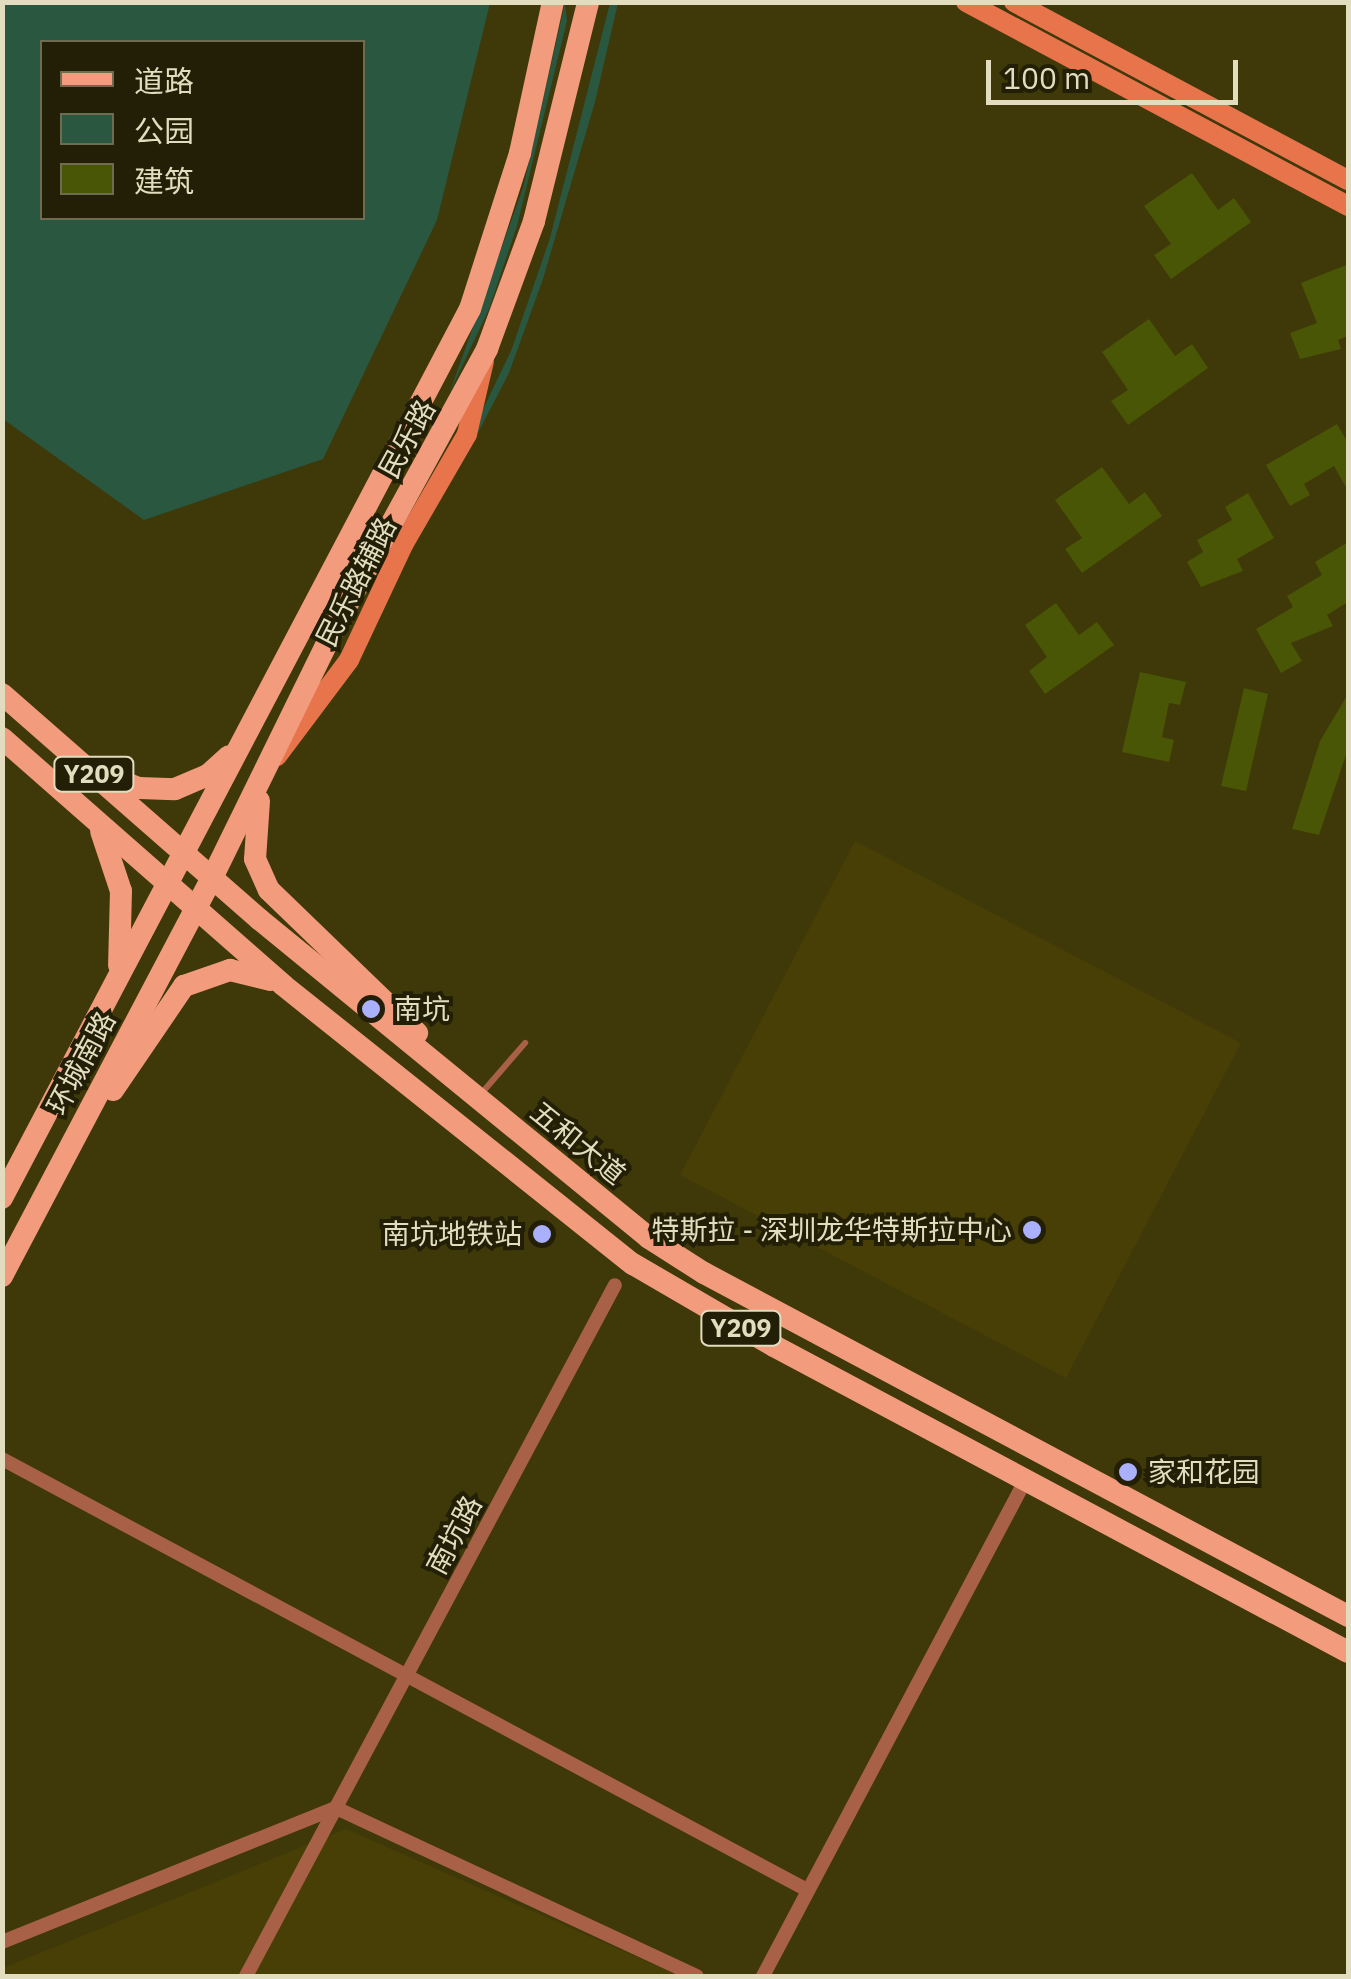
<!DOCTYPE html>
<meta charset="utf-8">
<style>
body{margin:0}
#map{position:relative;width:1351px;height:1979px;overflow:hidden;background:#3f3808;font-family:"IBM Plex Sans","Noto Sans SC",sans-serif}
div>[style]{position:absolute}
.built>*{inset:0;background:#483f06}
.green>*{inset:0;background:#295740}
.building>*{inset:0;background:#485605}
.service>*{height:6px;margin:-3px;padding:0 3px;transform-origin:3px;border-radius:3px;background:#a86147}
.minor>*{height:14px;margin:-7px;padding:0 7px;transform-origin:7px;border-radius:7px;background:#a86147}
.secondary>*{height:20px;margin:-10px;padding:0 10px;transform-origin:10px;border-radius:10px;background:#e7744b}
.primary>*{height:22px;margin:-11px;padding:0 11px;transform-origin:11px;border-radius:11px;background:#f39b7d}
.dots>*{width:28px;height:28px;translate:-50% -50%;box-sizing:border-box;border:5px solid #231f06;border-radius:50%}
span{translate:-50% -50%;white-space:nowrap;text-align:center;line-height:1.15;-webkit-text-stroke:8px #231f06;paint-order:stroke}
.shield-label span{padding:2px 8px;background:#231f06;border:2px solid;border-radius:8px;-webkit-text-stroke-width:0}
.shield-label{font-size:25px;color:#e2ddbf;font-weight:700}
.street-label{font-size:28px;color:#e2ddbf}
.poi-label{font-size:28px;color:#e2ddbf}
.left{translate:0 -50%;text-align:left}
.right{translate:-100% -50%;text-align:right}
.frame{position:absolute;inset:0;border:5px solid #e2ddbf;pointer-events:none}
.legend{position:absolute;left:40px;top:40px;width:325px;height:180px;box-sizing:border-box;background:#231f06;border:2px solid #6f6b50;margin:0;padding:12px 18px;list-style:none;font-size:30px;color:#e2ddbf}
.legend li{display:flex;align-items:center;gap:20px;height:50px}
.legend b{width:50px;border:2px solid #6f6b50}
.scale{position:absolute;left:986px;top:60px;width:252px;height:45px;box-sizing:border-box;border:5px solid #e2ddbf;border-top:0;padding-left:12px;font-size:30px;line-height:35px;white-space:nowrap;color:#e2ddbf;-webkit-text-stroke:8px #231f06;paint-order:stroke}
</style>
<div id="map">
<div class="built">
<div style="clip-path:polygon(855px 841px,1241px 1043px,1066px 1378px,680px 1175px)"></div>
<div style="clip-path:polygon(346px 1829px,680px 1976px,3px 1976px,3px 1968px)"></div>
</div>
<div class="green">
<div style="clip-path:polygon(evenodd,3px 2px,490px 3px,437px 220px,323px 459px,144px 520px,3px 419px,3px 2px,42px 42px,362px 42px,362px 218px,42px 218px,42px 42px)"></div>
<div style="clip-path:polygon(565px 3px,567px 21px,517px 226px,489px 309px,449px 394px,523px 188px)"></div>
<div style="clip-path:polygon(610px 3px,618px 3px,595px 102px,543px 279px,509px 373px,466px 456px,462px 453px,511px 351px,550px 238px)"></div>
</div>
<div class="building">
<div style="clip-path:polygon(1192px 173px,1218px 210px,1234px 198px,1251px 222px,1171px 279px,1154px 255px,1171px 244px,1144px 206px)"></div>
<div style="clip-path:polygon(1346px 265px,1348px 336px,1338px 340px,1341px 349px,1300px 359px,1290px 333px,1317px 323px,1301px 283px)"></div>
<div style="clip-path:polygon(1149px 319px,1175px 356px,1192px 344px,1208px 368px,1128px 425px,1111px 401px,1128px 390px,1102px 352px)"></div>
<div style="clip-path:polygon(1337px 424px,1348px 443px,1348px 491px,1334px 466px,1304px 484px,1310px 495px,1290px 506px,1266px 465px)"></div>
<div style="clip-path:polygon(1102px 467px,1129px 504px,1145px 492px,1162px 516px,1082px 573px,1065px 549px,1082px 538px,1055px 500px)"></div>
<div style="clip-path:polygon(1248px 493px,1274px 538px,1237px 559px,1243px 571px,1201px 587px,1187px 562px,1203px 552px,1197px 540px,1232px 520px,1225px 507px)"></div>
<div style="clip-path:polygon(1348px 542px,1348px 602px,1327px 615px,1333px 626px,1291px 643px,1302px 661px,1281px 673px,1256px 629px,1293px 607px,1287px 596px,1322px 575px,1315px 562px)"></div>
<div style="clip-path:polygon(1056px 603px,1079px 635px,1097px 622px,1114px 645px,1045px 694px,1029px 671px,1047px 657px,1025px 625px)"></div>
<div style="clip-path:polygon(1140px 672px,1186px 682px,1180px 705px,1169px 703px,1162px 737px,1174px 740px,1169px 762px,1122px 752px)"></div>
<div style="clip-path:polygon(1244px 688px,1268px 694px,1246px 791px,1221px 786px)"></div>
<div style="clip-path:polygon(1348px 694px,1348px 749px,1319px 835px,1292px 829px,1320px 741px)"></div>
</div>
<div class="service">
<div style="left:480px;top:1095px;width:69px;rotate:-49.1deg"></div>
</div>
<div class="minor">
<div style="left:2px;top:1459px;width:913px;rotate:28.16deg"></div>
<div style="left:2px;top:1942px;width:360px;rotate:-21.9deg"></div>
<div style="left:336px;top:1808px;width:398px;rotate:25deg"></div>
<div style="left:246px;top:1976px;width:783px;rotate:-61.9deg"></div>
<div style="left:763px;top:1976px;width:560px;rotate:-62.11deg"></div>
</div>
<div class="secondary">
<div style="left:966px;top:2px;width:433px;rotate:28.1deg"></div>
<div style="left:1014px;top:2px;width:378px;rotate:28.1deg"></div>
<div style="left:277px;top:756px;width:120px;rotate:-53.1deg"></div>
<div style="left:349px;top:660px;width:127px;rotate:-64.8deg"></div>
<div style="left:403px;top:545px;width:128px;rotate:-60deg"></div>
<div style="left:467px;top:434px;width:75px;rotate:-76.9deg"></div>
</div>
<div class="primary">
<div style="left:2px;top:694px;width:342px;rotate:41.2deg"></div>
<div style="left:259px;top:919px;width:504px;rotate:39.28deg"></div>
<div style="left:649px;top:1238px;width:65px;rotate:32.5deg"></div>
<div style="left:704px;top:1273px;width:730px;rotate:28.04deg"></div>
<div style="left:2px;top:738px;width:374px;rotate:41.3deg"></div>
<div style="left:283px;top:985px;width:448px;rotate:38.6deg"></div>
<div style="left:633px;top:1264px;width:163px;rotate:30.2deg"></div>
<div style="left:774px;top:1346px;width:650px;rotate:28.06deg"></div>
<div style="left:105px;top:775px;width:36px;rotate:21deg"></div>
<div style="left:139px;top:788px;width:36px;rotate:2deg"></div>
<div style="left:175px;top:789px;width:36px;rotate:-23deg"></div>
<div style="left:208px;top:775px;width:28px;rotate:-42deg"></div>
<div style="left:259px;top:801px;width:58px;rotate:93.9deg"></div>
<div style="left:255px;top:859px;width:34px;rotate:66deg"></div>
<div style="left:269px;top:890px;width:206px;rotate:44deg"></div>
<div style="left:101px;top:831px;width:63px;rotate:71.6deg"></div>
<div style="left:121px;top:891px;width:74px;rotate:91.5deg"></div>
<div style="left:113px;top:1090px;width:126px;rotate:-55.7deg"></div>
<div style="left:184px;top:986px;width:49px;rotate:-19.2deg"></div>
<div style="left:230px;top:970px;width:42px;rotate:13.7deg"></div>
<div style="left:2px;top:1198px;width:1005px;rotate:-62.24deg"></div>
<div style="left:470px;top:309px;width:164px;rotate:-72.2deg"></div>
<div style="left:520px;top:153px;width:155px;rotate:-77.7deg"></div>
<div style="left:2px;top:1276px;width:450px;rotate:-62.2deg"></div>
<div style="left:212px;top:878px;width:282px;rotate:-63.9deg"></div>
<div style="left:336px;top:625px;width:315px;rotate:-61.3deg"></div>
<div style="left:487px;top:349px;width:136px;rotate:-69.8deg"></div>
<div style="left:534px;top:221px;width:226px;rotate:-76.1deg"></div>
</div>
<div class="dots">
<div style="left:371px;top:1009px;background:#aab0fc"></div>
<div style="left:1032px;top:1230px;background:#aab0fc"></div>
<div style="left:542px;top:1234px;background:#aab0fc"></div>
<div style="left:1128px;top:1472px;background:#aab0fc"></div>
</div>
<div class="shield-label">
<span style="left:94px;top:774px">Y209</span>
<span style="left:741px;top:1328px">Y209</span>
</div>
<div class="street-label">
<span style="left:407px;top:439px;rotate:-61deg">民乐路</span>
<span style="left:356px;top:582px;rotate:-63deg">民乐路辅路</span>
<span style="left:81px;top:1063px;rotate:-62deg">环城南路</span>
<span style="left:578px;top:1143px;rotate:39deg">五和大道</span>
<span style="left:454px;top:1535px;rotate:-62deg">南坑路</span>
</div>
<div class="poi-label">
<span class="left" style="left:394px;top:1009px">南坑</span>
<span class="right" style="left:1012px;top:1230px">特斯拉 - 深圳龙华特斯拉中心</span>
<span class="right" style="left:522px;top:1234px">南坑地铁站</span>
<span class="left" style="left:1148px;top:1472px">家和花园</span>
</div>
<div class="frame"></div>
<ul class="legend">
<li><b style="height:12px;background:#f39b7d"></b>道路</li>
<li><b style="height:28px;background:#295740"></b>公园</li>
<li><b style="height:28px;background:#485605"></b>建筑</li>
</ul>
<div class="scale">100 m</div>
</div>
